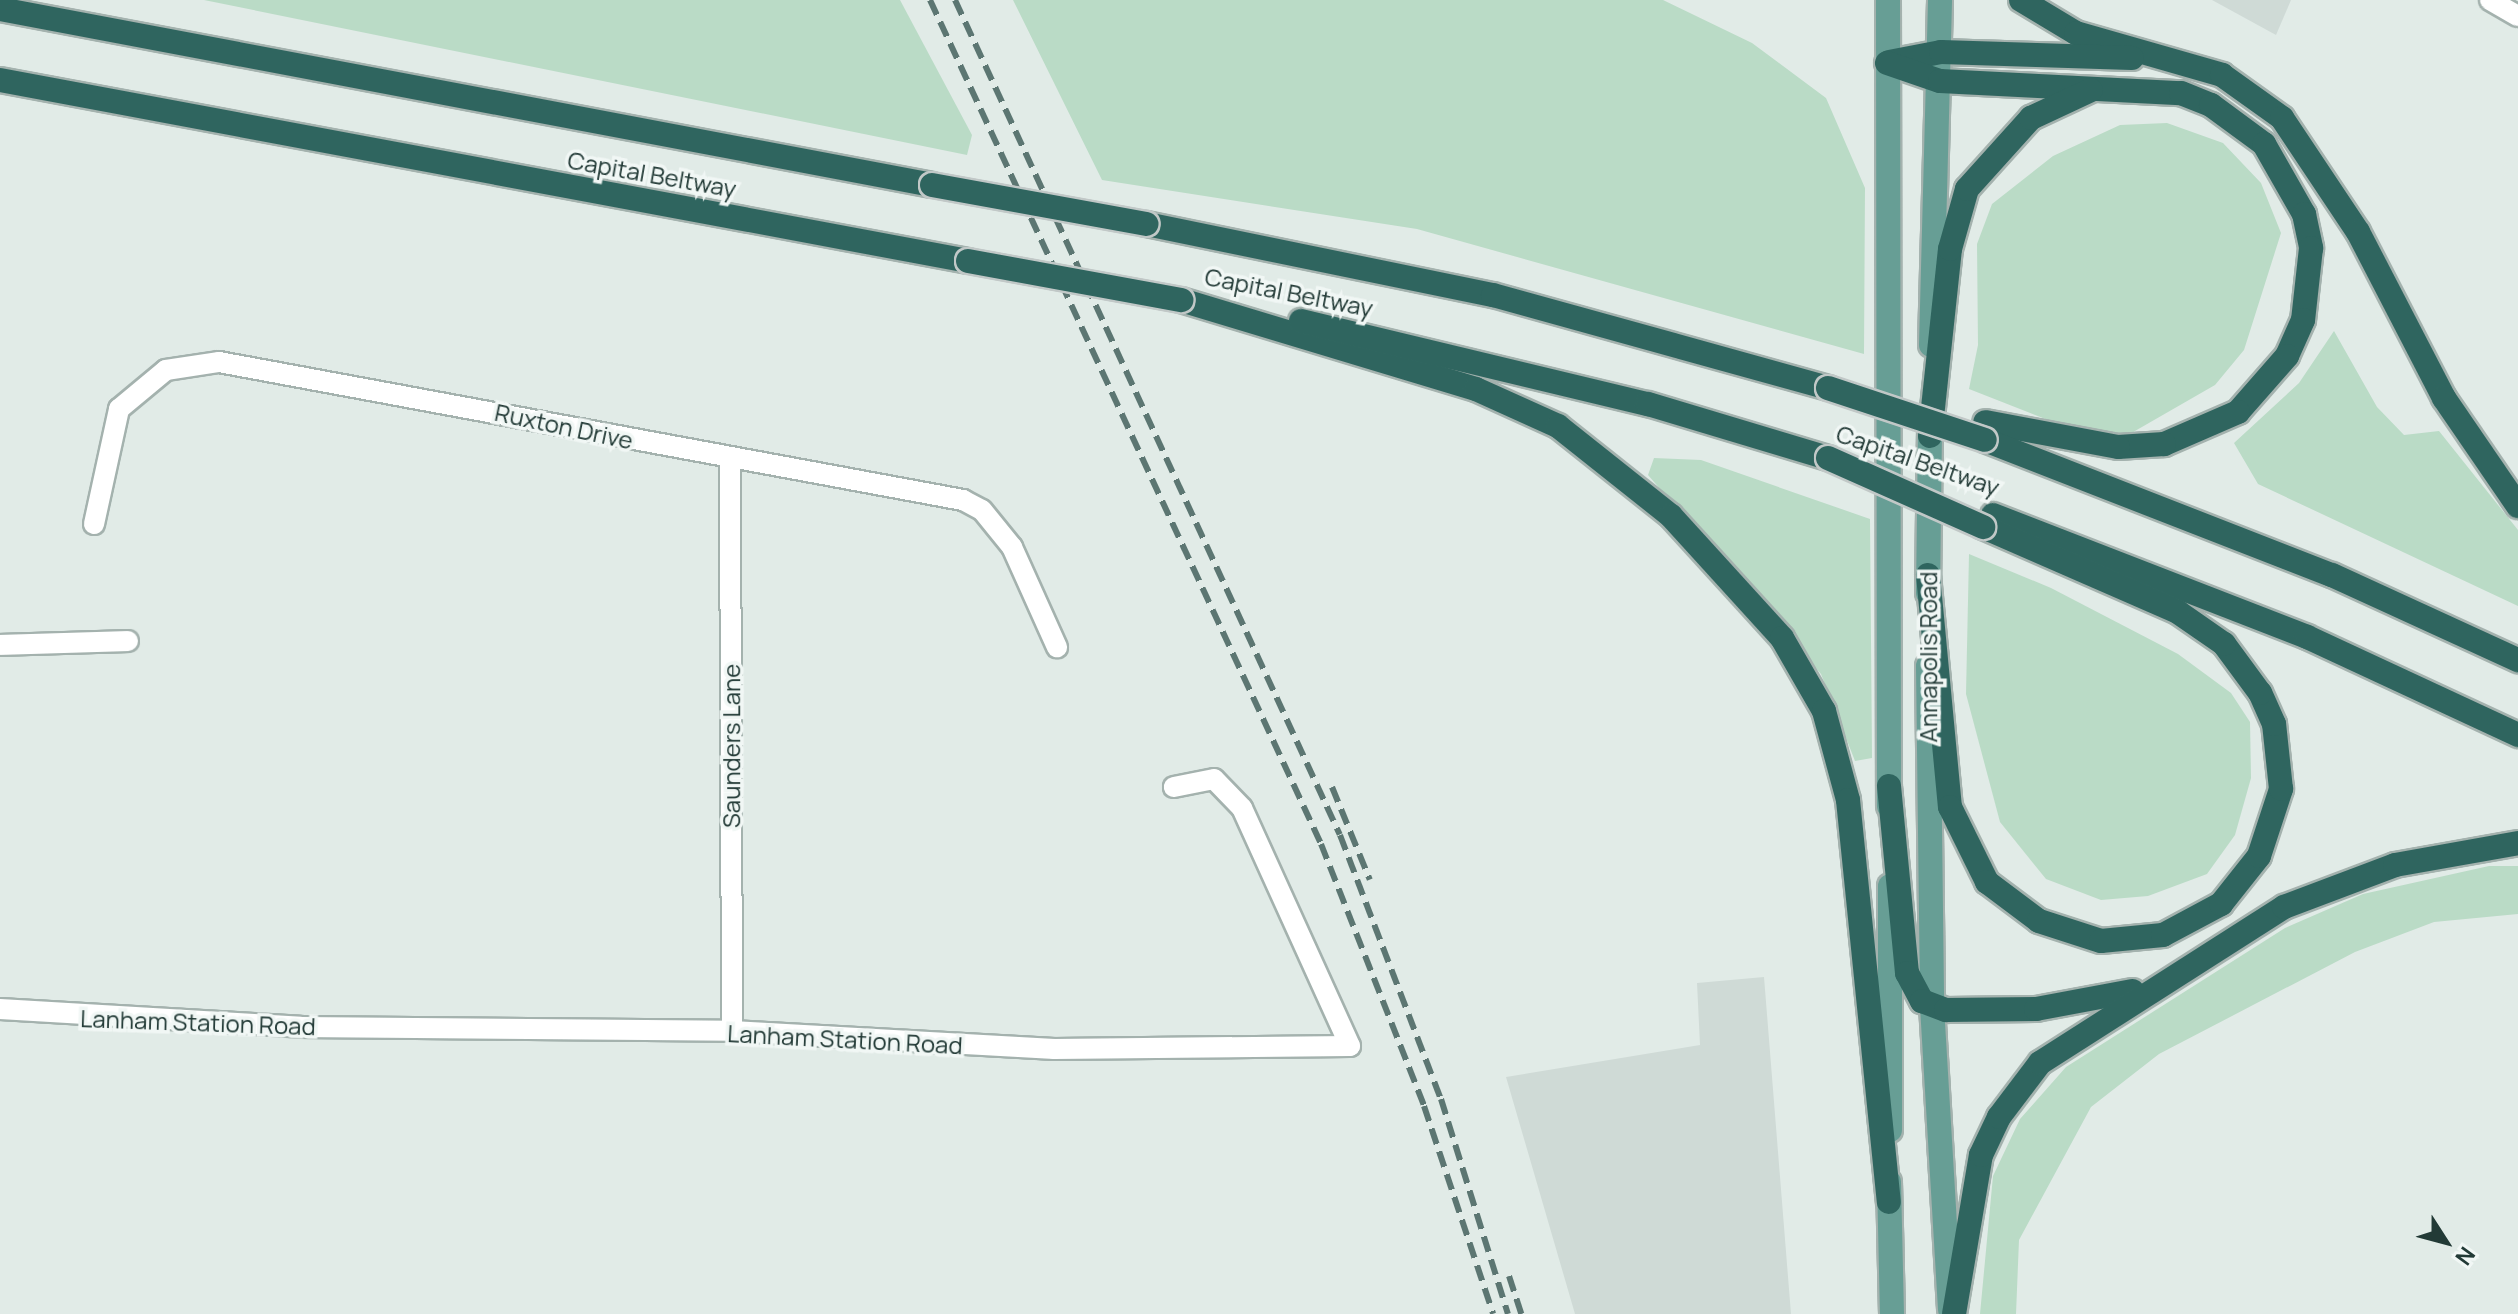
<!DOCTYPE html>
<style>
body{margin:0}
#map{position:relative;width:2518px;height:1314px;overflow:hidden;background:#e1ebe7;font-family:Manrope,sans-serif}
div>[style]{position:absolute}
.built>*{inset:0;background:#cfdad6}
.green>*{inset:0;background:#badbc6}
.roads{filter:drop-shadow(2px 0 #a4b2ae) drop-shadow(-2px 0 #a4b2ae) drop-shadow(0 2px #a4b2ae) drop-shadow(0 -2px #a4b2ae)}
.street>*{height:20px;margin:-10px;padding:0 10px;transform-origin:10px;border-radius:10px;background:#fff}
.primary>*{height:24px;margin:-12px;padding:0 12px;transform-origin:12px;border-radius:12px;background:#679e95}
.highway>*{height:24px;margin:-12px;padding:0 12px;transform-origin:12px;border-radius:12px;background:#2f655f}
.rail>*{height:6px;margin-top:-3px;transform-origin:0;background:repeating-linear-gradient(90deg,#5c7672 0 16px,transparent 0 24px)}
.bridges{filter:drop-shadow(2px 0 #c1c8c7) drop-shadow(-2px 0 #c1c8c7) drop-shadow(0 2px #c1c8c7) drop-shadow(0 -2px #c1c8c7)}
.highway-bridge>*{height:24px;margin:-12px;padding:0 12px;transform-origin:12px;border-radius:12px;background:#2f655f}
span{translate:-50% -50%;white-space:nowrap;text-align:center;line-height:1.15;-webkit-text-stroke:7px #f1f7f5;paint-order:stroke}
.street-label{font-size:24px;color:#223a36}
.north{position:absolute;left:2406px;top:1202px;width:80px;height:80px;-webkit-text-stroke:6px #f1f7f5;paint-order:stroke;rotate:126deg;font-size:22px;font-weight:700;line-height:32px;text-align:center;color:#223a36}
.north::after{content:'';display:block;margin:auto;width:28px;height:36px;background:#223a36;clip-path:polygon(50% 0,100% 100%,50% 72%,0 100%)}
</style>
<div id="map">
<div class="built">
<div style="clip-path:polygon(2212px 0,2291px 0,2276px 35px)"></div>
<div style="clip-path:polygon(1764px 977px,1791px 1314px,1575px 1314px,1506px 1077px,1700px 1045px,1697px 983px)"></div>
</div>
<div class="green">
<div style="clip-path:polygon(204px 0,900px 0,972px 135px,967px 155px)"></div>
<div style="clip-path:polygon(1013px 0,1663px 0,1752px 43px,1826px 98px,1865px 188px,1864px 354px,1417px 229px,1102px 180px)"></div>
<div style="clip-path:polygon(2167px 123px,2223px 143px,2261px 183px,2281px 233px,2244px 350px,2215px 385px,2128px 435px,2068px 428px,1969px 389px,1978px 345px,1977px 244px,1992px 204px,2053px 156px,2120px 125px)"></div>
<div style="clip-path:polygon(2334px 331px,2377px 407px,2404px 435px,2439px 431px,2518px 530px,2518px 606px,2258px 484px,2234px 443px,2299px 383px)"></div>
<div style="clip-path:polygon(1654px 458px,1701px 460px,1870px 519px,1872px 758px,1855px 761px,1821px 674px,1648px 475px)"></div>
<div style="clip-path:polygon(1969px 554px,2051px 588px,2178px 654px,2231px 693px,2250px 722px,2251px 778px,2235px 835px,2207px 874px,2148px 896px,2101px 900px,2046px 879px,2000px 822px,1966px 694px)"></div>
<div style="clip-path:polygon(2489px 866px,2518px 866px,2518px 914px,2434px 922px,2355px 952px,2159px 1054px,2091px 1107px,2019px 1240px,2016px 1314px,1980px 1314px,1993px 1176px,2020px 1119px,2066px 1067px,2285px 928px,2363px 894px)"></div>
</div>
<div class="roads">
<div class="street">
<div style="left:2490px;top:0;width:32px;rotate:30deg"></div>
<div style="left:730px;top:461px;width:570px;rotate:89.8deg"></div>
<div style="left:94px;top:524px;width:118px;rotate:-77.7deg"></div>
<div style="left:119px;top:409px;width:61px;rotate:-39.7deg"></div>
<div style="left:166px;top:370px;width:54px;rotate:-8.6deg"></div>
<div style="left:219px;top:362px;width:757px;rotate:10.51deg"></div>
<div style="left:963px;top:500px;width:21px;rotate:28deg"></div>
<div style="left:982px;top:510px;width:48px;rotate:51deg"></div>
<div style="left:1012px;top:547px;width:110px;rotate:65.8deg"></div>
<div style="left:0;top:645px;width:128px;rotate:-1.8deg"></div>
<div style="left:0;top:1009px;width:301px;rotate:3.4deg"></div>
<div style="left:300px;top:1027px;width:432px;rotate:0.5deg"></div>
<div style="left:732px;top:1031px;width:323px;rotate:3.2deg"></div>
<div style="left:1054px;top:1049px;width:296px;rotate:-0.6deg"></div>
<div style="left:1350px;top:1046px;width:261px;rotate:-114.4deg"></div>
<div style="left:1242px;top:808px;width:40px;rotate:-134deg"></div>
<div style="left:1214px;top:779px;width:41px;rotate:168.7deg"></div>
</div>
<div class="primary">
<div style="left:1888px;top:0;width:806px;rotate:89.93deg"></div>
<div style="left:1931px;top:345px;width:345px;rotate:-88.5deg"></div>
<div style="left:1928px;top:593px;width:175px;rotate:-89.3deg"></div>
<div style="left:1928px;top:666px;width:340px;rotate:89.3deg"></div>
<div style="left:1932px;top:1006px;width:304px;rotate:86.6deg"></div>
<div style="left:1890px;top:886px;width:244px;rotate:90deg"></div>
<div style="left:1889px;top:1182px;width:132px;rotate:88.7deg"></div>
</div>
<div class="highway">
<div style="left:2021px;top:0;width:64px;rotate:31deg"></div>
<div style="left:2076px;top:33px;width:152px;rotate:16deg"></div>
<div style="left:2222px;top:75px;width:74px;rotate:35.6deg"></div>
<div style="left:2282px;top:118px;width:137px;rotate:56.3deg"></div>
<div style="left:2358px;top:232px;width:187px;rotate:62.6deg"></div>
<div style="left:2444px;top:398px;width:131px;rotate:55.6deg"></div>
<div style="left:0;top:9px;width:948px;rotate:10.69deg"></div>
<div style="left:1889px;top:62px;width:53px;rotate:-10.9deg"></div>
<div style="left:1941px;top:52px;width:191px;rotate:1.8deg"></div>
<div style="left:1887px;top:63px;width:56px;rotate:18.8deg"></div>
<div style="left:1940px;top:81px;width:241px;rotate:2.9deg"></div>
<div style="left:2181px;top:93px;width:32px;rotate:22deg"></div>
<div style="left:2211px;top:105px;width:66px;rotate:36.3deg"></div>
<div style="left:2264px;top:144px;width:81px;rotate:60.3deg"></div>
<div style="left:2304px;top:214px;width:35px;rotate:78deg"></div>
<div style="left:2311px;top:248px;width:72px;rotate:96.3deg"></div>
<div style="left:2303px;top:320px;width:39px;rotate:114deg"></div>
<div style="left:2287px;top:356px;width:74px;rotate:131.2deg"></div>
<div style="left:2238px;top:412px;width:81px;rotate:156.6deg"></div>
<div style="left:2164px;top:444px;width:46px;rotate:176.3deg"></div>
<div style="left:2118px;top:447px;width:135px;rotate:-169.4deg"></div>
<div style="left:0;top:80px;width:985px;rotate:10.59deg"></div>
<div style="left:1146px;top:224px;width:354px;rotate:11.6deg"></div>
<div style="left:1493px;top:295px;width:348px;rotate:15.5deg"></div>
<div style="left:1181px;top:300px;width:308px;rotate:16.8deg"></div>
<div style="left:1476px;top:389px;width:90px;rotate:24.3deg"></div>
<div style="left:1558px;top:426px;width:144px;rotate:38.5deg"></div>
<div style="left:1671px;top:516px;width:165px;rotate:47.7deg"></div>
<div style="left:1782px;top:638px;width:84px;rotate:60.1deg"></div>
<div style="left:1824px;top:711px;width:92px;rotate:74.9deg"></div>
<div style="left:1848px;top:800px;width:404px;rotate:84.2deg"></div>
<div style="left:1301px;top:321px;width:357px;rotate:13.5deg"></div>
<div style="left:1648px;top:404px;width:188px;rotate:16.7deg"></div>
<div style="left:1930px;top:436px;width:188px;rotate:-83.9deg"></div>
<div style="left:1950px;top:249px;width:62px;rotate:-74.2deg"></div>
<div style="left:1967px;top:189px;width:96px;rotate:-48deg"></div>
<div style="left:2031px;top:118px;width:66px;rotate:-25deg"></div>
<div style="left:1985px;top:440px;width:372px;rotate:21.3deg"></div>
<div style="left:2332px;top:575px;width:205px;rotate:24.6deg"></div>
<div style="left:1993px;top:515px;width:337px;rotate:21.2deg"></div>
<div style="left:2307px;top:637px;width:233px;rotate:24.9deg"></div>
<div style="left:1928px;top:575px;width:233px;rotate:84.6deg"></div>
<div style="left:1950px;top:807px;width:84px;rotate:63.7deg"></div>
<div style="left:1987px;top:882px;width:65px;rotate:36.9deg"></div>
<div style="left:2039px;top:921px;width:65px;rotate:17.9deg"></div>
<div style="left:2101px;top:941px;width:62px;rotate:-5.5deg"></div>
<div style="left:2163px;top:935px;width:66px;rotate:-28.1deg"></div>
<div style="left:2221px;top:904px;width:61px;rotate:-51.6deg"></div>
<div style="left:2259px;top:856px;width:71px;rotate:-71.8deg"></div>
<div style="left:2281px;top:789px;width:65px;rotate:-96.1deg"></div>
<div style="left:2274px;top:724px;width:34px;rotate:-114deg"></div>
<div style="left:2260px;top:693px;width:61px;rotate:-126.3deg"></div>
<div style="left:2224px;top:644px;width:56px;rotate:-145.2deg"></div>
<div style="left:2178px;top:612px;width:213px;rotate:-156.4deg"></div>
<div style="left:1889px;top:786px;width:188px;rotate:84.5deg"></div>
<div style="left:1907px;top:973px;width:32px;rotate:62deg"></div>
<div style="left:1922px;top:1001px;width:26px;rotate:21deg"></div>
<div style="left:1946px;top:1010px;width:90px;rotate:-0.6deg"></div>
<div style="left:2036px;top:1009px;width:98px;rotate:-10.6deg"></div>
<div style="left:1954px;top:1314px;width:161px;rotate:-80.4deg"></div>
<div style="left:1981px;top:1155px;width:42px;rotate:-64.7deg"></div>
<div style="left:1999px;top:1117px;width:68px;rotate:-52.8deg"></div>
<div style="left:2040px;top:1063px;width:290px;rotate:-32.6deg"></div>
<div style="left:2284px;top:907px;width:119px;rotate:-20.7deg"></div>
<div style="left:2395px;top:865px;width:125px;rotate:-10.1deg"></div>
</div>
</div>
<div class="rail">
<div style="left:930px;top:0;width:930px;rotate:65.14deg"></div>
<div style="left:1321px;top:844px;width:282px;rotate:68.5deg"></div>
<div style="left:1424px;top:1106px;width:219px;rotate:71.6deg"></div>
<div style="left:955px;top:0;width:919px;rotate:65.25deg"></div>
<div style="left:1340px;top:835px;width:283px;rotate:69.1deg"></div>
<div style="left:1441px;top:1099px;width:225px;rotate:72.7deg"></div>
<div style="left:1332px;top:787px;width:100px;rotate:67.8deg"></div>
<div style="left:1509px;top:1276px;width:40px;rotate:72deg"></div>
</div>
<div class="bridges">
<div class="highway-bridge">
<div style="left:932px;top:185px;width:218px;rotate:10.3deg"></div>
<div style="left:968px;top:261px;width:217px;rotate:10.4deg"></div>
<div style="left:1828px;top:388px;width:165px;rotate:18.3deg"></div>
<div style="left:1828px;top:458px;width:170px;rotate:24deg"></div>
</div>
</div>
<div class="street-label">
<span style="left:652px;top:174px;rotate:10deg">Capital Beltway</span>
<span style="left:1289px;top:292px;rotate:11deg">Capital Beltway</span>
<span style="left:564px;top:426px;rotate:12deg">Ruxton Drive</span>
<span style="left:1918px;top:460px;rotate:19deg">Capital Beltway</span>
<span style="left:1928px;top:657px;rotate:-90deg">Annapolis Road</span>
<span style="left:731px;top:746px;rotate:-90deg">Saunders Lane</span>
<span style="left:198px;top:1022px;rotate:2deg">Lanham Station Road</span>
<span style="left:845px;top:1039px;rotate:3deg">Lanham Station Road</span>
</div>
<div class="north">N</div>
</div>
